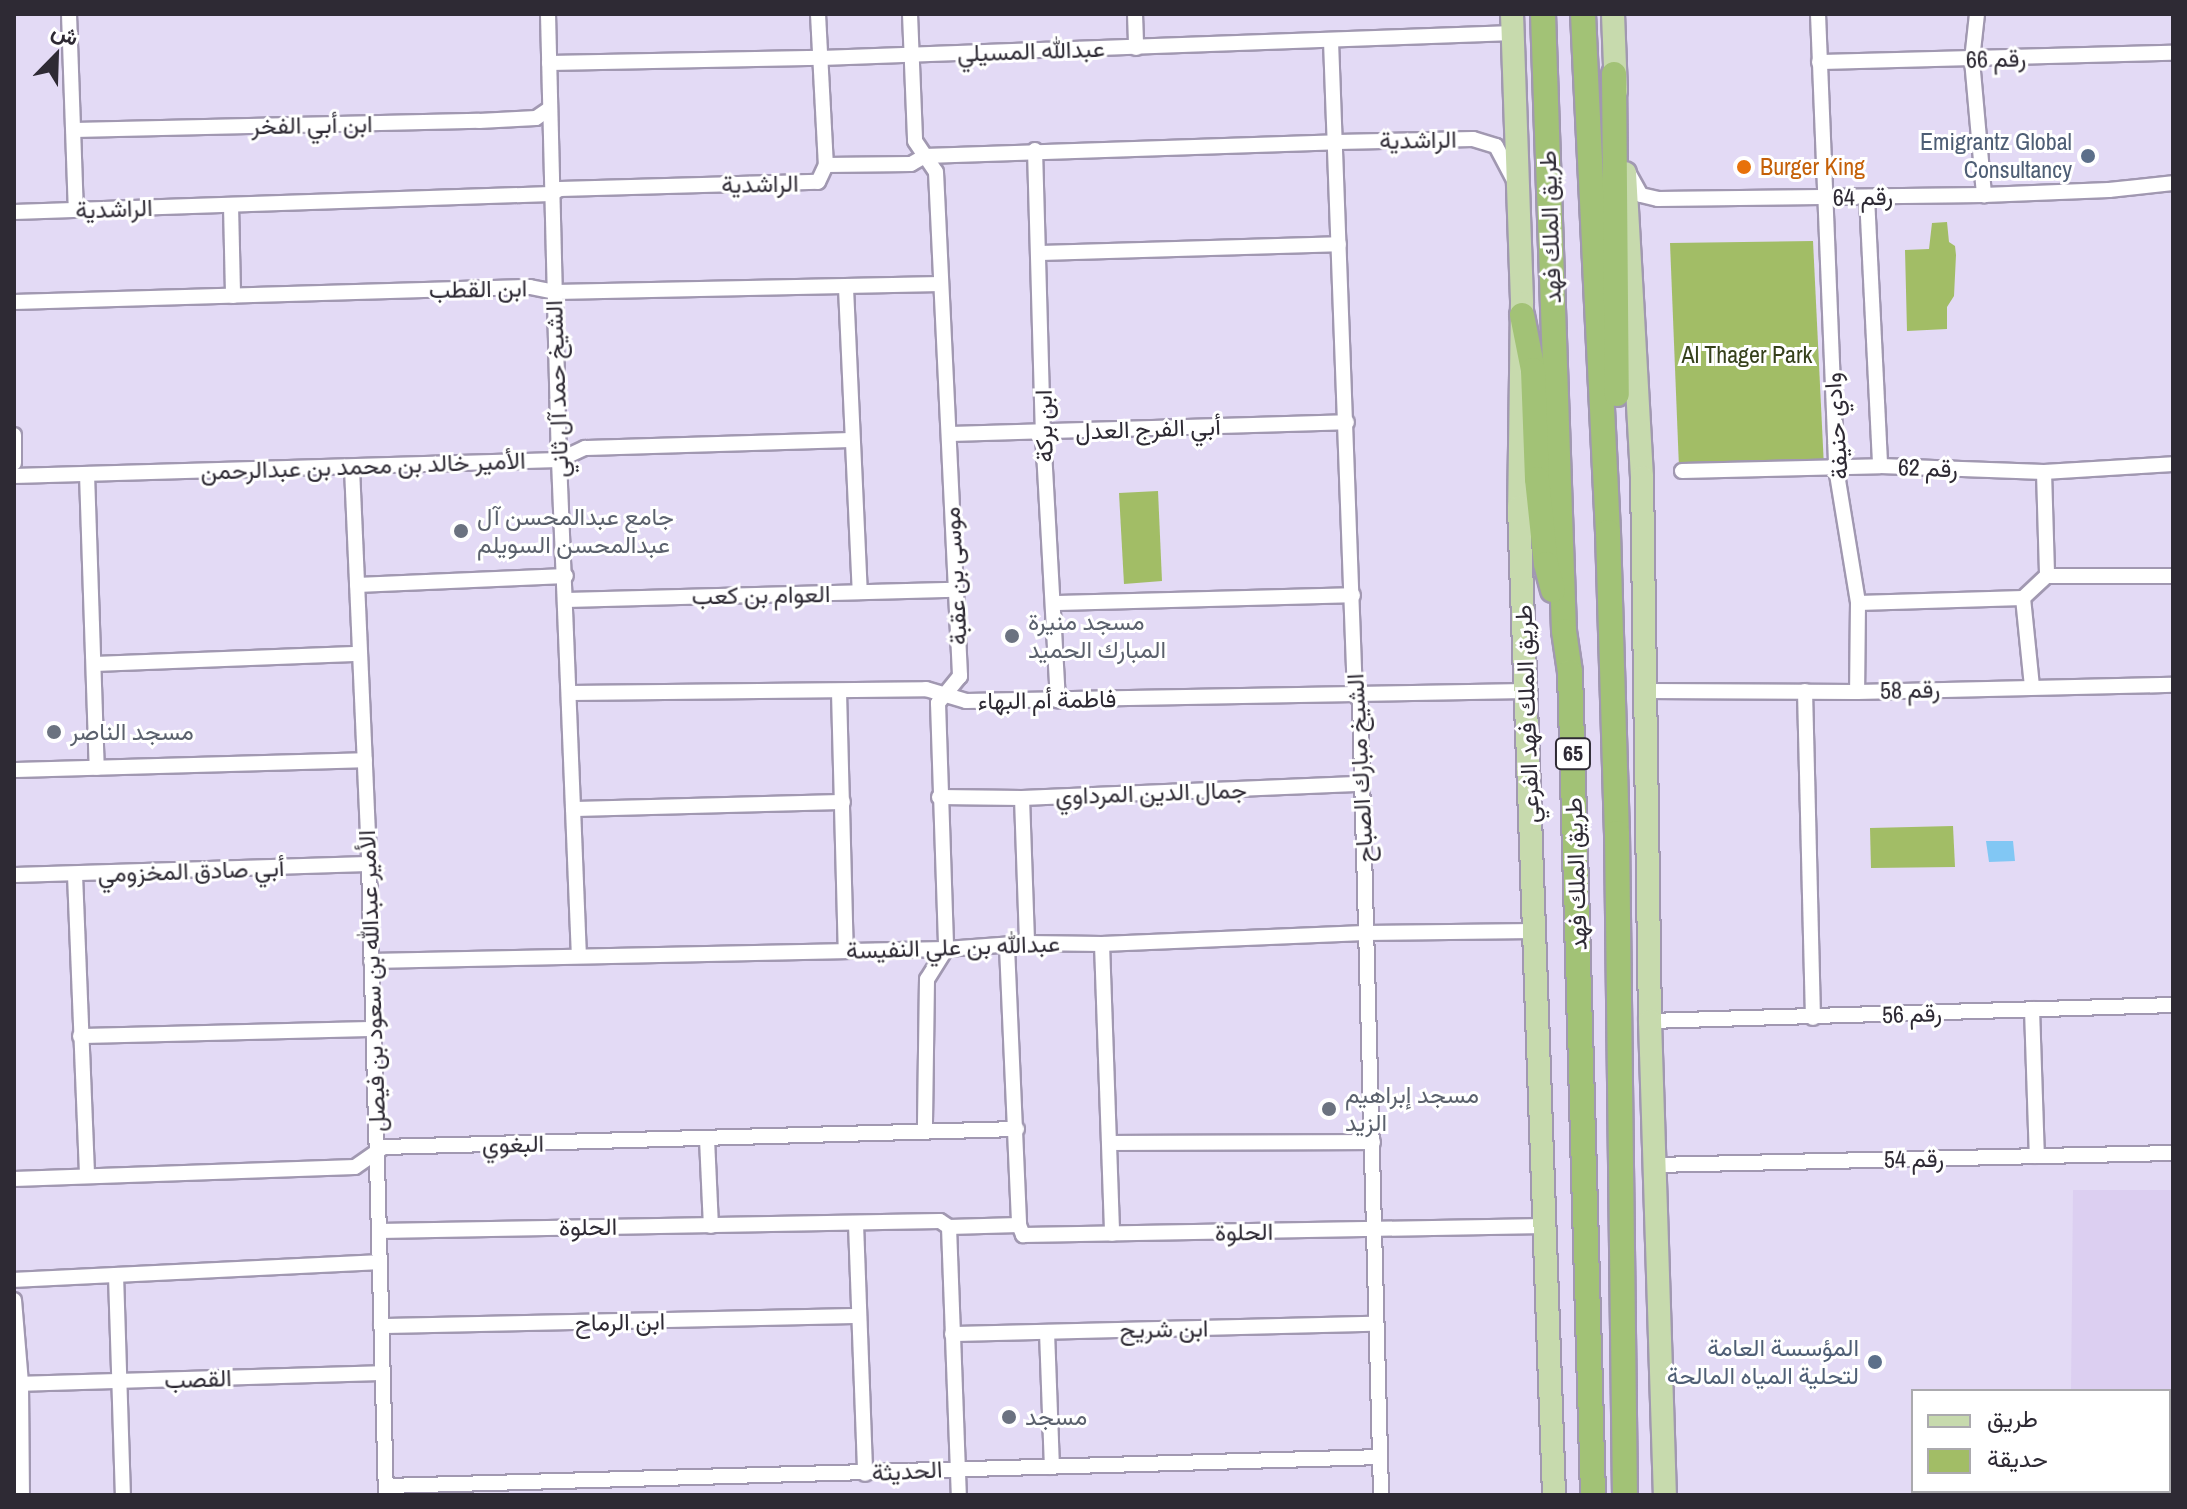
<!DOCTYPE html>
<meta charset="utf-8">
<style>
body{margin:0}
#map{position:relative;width:2187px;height:1509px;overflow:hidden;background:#e3daf5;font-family:"Archivo Narrow",Vazirmatn,sans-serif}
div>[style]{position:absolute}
.built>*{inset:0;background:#dccff1}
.green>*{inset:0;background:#a2bd66}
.water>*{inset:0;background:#81c7f4}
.roads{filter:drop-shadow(2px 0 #a198b1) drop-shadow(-2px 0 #a198b1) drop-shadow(0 2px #a198b1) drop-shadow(0 -2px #a198b1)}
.street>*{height:14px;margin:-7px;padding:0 7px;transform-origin:7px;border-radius:7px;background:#fff}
.primary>*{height:22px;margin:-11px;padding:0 11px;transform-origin:11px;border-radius:11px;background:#c7daad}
.highway>*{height:24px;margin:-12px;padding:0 12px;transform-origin:12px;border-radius:12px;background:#a2c276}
.dots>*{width:22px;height:22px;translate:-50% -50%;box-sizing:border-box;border:4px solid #fff;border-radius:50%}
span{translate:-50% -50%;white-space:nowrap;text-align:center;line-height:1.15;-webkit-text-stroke:6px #fff;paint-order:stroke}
.shield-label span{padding:2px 6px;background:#fff;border:2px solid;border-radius:6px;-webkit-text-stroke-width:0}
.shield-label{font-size:22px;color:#2e2a34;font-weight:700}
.street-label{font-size:24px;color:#2e2a34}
.service-label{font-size:24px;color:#4e5e75}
.right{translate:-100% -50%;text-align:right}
.food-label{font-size:24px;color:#c56008}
.left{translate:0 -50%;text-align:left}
.park-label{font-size:24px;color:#35401b}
.worship-label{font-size:24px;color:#5b616d}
.frame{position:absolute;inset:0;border:16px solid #2e2a34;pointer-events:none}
.legend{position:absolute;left:1911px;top:1389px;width:260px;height:104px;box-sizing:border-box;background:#fff;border:2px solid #abaaae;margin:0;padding:10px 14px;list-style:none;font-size:24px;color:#2e2a34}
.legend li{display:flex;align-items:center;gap:16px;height:40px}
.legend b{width:40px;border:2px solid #abaaae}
.north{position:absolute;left:16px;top:16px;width:80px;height:80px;-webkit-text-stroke:6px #fff;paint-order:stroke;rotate:23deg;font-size:22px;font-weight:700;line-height:32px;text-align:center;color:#2e2a34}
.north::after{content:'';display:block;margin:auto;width:28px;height:36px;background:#2e2a34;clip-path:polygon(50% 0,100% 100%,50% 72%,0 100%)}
</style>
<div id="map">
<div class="built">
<div style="clip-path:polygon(2073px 1190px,2173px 1190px,2173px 1495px,2070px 1495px,2070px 1491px,2169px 1491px,2169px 1391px,2071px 1391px)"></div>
</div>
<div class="green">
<div style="clip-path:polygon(1947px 222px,1949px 242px,1955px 246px,1956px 255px,1954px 296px,1947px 307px,1947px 329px,1907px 331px,1905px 250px,1929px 249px,1932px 223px)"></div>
<div style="clip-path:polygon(1813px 241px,1824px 467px,1679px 468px,1670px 243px)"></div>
<div style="clip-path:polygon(1158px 491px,1162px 581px,1124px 584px,1119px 493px)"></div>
<div style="clip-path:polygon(1953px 826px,1955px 867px,1871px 868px,1870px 828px)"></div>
</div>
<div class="water">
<div style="clip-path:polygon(1986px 841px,2013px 841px,2015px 861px,1989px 862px)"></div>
</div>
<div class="roads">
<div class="street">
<div style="left:69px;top:14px;width:196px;rotate:88deg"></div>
<div style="left:548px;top:14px;width:446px;rotate:88.6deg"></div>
<div style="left:559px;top:460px;width:496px;rotate:87.7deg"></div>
<div style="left:818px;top:14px;width:151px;rotate:87deg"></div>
<div style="left:910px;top:14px;width:127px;rotate:87.7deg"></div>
<div style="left:915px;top:141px;width:37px;rotate:56deg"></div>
<div style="left:936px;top:172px;width:505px;rotate:87.27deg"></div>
<div style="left:960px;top:676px;width:35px;rotate:129deg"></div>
<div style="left:938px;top:703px;width:246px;rotate:88.1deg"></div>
<div style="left:946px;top:949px;width:36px;rotate:122deg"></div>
<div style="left:927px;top:979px;width:152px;rotate:90.8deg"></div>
<div style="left:1135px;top:14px;width:34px;rotate:88deg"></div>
<div style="left:1818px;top:14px;width:454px;rotate:87.7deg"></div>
<div style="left:1836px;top:468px;width:137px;rotate:80.7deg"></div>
<div style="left:1858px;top:603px;width:89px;rotate:90.6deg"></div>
<div style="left:1977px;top:14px;width:46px;rotate:96.2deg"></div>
<div style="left:1972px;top:60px;width:136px;rotate:84.9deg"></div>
<div style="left:1331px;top:41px;width:653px;rotate:87.9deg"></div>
<div style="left:1355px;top:694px;width:9px;rotate:54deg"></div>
<div style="left:1360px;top:701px;width:794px;rotate:88.48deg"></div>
<div style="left:1819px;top:62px;width:354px;rotate:-1.5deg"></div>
<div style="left:549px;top:63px;width:272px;rotate:-1.1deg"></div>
<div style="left:821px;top:58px;width:693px;rotate:-2.07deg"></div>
<div style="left:74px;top:130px;width:405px;rotate:-1.3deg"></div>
<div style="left:479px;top:121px;width:57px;rotate:-3deg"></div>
<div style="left:536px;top:118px;width:14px;rotate:-34deg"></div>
<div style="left:1035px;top:150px;width:283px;rotate:88.4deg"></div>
<div style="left:1043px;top:433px;width:268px;rotate:86.8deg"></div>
<div style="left:1628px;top:172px;width:26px;rotate:61deg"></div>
<div style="left:1641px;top:195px;width:17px;rotate:13deg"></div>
<div style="left:1658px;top:199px;width:326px;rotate:-0.7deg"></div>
<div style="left:1984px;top:195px;width:125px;rotate:-2.3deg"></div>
<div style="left:2109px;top:190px;width:64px;rotate:-6.2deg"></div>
<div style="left:1867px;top:197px;width:269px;rotate:87.2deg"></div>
<div style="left:231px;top:205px;width:91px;rotate:88.7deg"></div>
<div style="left:14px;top:212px;width:537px;rotate:-1.92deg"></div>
<div style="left:551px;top:194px;width:10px;rotate:-29deg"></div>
<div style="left:560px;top:189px;width:258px;rotate:-1.6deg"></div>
<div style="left:818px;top:182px;width:19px;rotate:-65deg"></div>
<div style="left:826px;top:165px;width:85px;rotate:-0.7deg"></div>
<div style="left:911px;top:164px;width:16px;rotate:-30deg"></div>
<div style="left:925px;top:156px;width:412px;rotate:-1.9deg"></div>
<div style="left:1337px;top:142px;width:136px;rotate:-1.3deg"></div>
<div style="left:1473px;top:139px;width:24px;rotate:17deg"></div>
<div style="left:1496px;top:146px;width:41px;rotate:62.2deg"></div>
<div style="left:1039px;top:253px;width:300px;rotate:-1.7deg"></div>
<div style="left:846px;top:288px;width:304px;rotate:87.4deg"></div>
<div style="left:14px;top:302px;width:516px;rotate:-1.67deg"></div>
<div style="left:530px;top:287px;width:25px;rotate:11deg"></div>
<div style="left:555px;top:292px;width:386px;rotate:-1.2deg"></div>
<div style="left:949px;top:434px;width:398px;rotate:-1.7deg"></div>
<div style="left:14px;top:435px;width:28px;rotate:90deg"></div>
<div style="left:352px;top:468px;width:396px;rotate:87.5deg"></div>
<div style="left:369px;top:864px;width:631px;rotate:88.46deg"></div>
<div style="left:1682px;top:471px;width:198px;rotate:-1.4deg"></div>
<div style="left:1880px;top:466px;width:164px;rotate:2.1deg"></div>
<div style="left:2044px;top:472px;width:129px;rotate:-3.5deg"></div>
<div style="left:2044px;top:472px;width:104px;rotate:88.3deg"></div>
<div style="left:87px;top:474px;width:294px;rotate:88.1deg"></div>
<div style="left:14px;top:476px;width:545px;rotate:-1.68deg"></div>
<div style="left:559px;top:460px;width:29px;rotate:-25deg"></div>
<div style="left:585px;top:448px;width:267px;rotate:-1.7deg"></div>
<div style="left:357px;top:585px;width:209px;rotate:-2.5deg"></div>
<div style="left:2023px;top:598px;width:89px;rotate:84.2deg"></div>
<div style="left:566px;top:600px;width:389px;rotate:-1.5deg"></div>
<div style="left:1055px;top:603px;width:298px;rotate:-1.5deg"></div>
<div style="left:1858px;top:603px;width:165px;rotate:-1.7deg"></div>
<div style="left:2023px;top:598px;width:33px;rotate:-43deg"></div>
<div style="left:2047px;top:576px;width:126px"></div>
<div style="left:95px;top:664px;width:265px;rotate:-2.2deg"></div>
<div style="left:1647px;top:691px;width:210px;rotate:0.3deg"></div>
<div style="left:1857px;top:692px;width:316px;rotate:-1.3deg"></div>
<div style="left:1805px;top:691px;width:327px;rotate:88.6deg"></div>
<div style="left:839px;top:692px;width:259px;rotate:88.5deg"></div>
<div style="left:570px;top:693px;width:356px;rotate:-0.6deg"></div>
<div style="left:926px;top:689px;width:42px;rotate:16.7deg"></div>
<div style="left:966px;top:701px;width:560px;rotate:-1.02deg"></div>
<div style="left:14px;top:770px;width:351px;rotate:-1.6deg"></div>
<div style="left:939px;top:797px;width:83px;rotate:0.7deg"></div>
<div style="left:1022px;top:798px;width:340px;rotate:-2.4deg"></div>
<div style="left:1022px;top:798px;width:145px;rotate:88deg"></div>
<div style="left:573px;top:809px;width:270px;rotate:-1.5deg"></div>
<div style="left:14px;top:875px;width:355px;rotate:-1.8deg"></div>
<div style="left:75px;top:875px;width:301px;rotate:87.7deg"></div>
<div style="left:1102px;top:944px;width:290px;rotate:88deg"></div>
<div style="left:1007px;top:947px;width:278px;rotate:87.5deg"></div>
<div style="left:371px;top:961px;width:575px;rotate:-1.2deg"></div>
<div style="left:946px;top:949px;width:81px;rotate:-4.2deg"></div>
<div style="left:1027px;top:943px;width:75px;rotate:0.8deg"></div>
<div style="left:1102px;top:944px;width:263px;rotate:-2.4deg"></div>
<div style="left:1365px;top:933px;width:170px;rotate:-0.7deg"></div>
<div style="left:2032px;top:1009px;width:147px;rotate:88.1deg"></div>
<div style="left:1650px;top:1021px;width:523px;rotate:-1.75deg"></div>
<div style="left:80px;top:1036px;width:293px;rotate:-1.4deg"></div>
<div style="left:707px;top:1139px;width:87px;rotate:87.4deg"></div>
<div style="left:1111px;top:1143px;width:262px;rotate:-0.2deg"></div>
<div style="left:1655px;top:1165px;width:518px;rotate:-1.33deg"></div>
<div style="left:14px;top:1179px;width:341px;rotate:-2deg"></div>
<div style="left:355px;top:1167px;width:35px;rotate:-35deg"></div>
<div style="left:384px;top:1147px;width:633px;rotate:-1.63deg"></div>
<div style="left:856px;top:1224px;width:250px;rotate:87.9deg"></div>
<div style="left:949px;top:1227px;width:70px;rotate:-1.6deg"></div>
<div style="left:1019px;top:1225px;width:11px;rotate:68deg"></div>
<div style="left:1023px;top:1235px;width:522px;rotate:-0.99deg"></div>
<div style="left:379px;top:1231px;width:561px;rotate:-1.02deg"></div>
<div style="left:940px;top:1221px;width:11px;rotate:34deg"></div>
<div style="left:949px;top:1227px;width:268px;rotate:87.9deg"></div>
<div style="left:116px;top:1275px;width:220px;rotate:88.2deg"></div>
<div style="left:14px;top:1280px;width:366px;rotate:-2.8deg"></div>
<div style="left:14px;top:1300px;width:84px;rotate:85.2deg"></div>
<div style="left:21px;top:1384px;width:111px;rotate:89.5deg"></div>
<div style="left:381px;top:1326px;width:478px;rotate:-1.2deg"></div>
<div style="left:1047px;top:1332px;width:135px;rotate:87.9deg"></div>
<div style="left:952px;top:1334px;width:424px;rotate:-1.4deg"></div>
<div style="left:14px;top:1384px;width:368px;rotate:-1.7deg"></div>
<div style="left:387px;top:1486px;width:992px;rotate:-1.67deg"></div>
</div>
<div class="primary">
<div style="left:1512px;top:14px;width:289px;rotate:88deg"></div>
<div style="left:1522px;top:303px;width:204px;rotate:90.8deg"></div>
<div style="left:1519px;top:507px;width:989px;rotate:87.97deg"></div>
<div style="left:1613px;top:14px;width:77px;rotate:87.8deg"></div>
<div style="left:1625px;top:173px;width:304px;rotate:86.8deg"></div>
<div style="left:1642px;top:477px;width:544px;rotate:89.16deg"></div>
<div style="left:1650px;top:1021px;width:474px;rotate:88.2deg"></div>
</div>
<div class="highway">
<div style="left:1543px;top:14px;width:617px;rotate:88.05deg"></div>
<div style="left:1564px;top:631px;width:41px;rotate:81.7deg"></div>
<div style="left:1570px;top:672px;width:823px;rotate:88.4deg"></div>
<div style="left:1583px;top:14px;width:519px;rotate:87.24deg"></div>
<div style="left:1608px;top:532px;width:301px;rotate:88.3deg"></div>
<div style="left:1617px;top:833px;width:662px;rotate:89.31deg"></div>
<div style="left:1614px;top:74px;width:320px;rotate:89.5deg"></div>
<div style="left:1522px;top:315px;width:56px;rotate:78.7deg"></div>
<div style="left:1533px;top:370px;width:109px;rotate:87.9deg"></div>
<div style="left:1537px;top:479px;width:85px;rotate:84deg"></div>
<div style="left:1546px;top:564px;width:27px;rotate:75deg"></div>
</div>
</div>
<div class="dots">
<div style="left:2088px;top:156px;background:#5c6f8a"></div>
<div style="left:1744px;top:167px;background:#e8710a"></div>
<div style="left:461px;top:531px;background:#6b7280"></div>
<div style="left:1012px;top:636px;background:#6b7280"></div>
<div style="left:54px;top:732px;background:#6b7280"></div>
<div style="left:1329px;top:1109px;background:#6b7280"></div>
<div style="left:1875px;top:1362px;background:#5c6f8a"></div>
<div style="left:1009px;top:1417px;background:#6b7280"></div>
</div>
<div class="shield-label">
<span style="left:1573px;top:754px">65</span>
</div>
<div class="street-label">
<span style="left:1031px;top:51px;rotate:-2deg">عبدالله المسيلي</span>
<span style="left:1996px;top:59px;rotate:-2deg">رقم 66</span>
<span style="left:312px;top:125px;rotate:-1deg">ابن أبي الفخر</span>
<span style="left:1418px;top:140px;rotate:-1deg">الراشدية</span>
<span style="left:760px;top:184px;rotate:-1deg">الراشدية</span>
<span style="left:1863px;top:197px;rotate:-1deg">رقم 64</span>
<span style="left:114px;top:209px;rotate:-2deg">الراشدية</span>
<span style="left:1550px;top:227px;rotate:-92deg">طريق الملك فهد</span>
<span style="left:478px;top:289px;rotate:-1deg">ابن القطب</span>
<span style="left:557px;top:389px;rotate:-92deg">الشيخ حمد آل ثاني</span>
<span style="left:1044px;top:426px;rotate:-91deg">ابن بركة</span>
<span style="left:1836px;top:426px;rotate:-94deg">وادي حنيفة</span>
<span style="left:1148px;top:429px;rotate:-2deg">أبي الفرج العدل</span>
<span style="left:363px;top:466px;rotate:-2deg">الأمير خالد بن محمد بن عبدالرحمن</span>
<span style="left:1928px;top:468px;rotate:2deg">رقم 62</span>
<span style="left:955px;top:576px;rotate:-93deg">موسى بن عقبة</span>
<span style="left:761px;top:595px;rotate:-1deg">العوام بن كعب</span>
<span style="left:1910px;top:690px;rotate:-2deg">رقم 58</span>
<span style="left:1047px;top:700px;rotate:-1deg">فاطمة أم البهاء</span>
<span style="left:1527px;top:714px;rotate:-92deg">طريق الملك فهد الفرعي</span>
<span style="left:1360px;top:768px;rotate:-93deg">الشيخ مبارك الصباح</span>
<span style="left:1151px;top:793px;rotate:-2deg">جمال الدين المرداوي</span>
<span style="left:191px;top:871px;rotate:-2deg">أبي صادق المخزومي</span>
<span style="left:1576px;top:874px;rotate:-92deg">طريق الملك فهد</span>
<span style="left:953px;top:947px;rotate:-2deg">عبدالله بن علي النفيسة</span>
<span style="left:372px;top:981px;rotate:-92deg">الأمير عبدالله بن سعود بن فيصل</span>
<span style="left:1912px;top:1014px;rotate:-2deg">رقم 56</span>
<span style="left:513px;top:1144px;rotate:-1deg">البغوي</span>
<span style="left:1914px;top:1159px;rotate:-1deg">رقم 54</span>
<span style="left:588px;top:1227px;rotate:-1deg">الحلوة</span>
<span style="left:1244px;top:1232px;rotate:-1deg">الحلوة</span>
<span style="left:620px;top:1322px;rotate:-1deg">ابن الرماح</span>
<span style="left:1164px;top:1329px;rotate:-1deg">ابن شريح</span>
<span style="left:198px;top:1379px;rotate:-2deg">القصب</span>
<span style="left:907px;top:1471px;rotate:-3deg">الحديثة</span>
</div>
<div class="service-label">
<span class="right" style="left:2072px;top:156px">Emigrantz Global<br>Consultancy</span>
<span class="right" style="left:1859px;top:1362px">المؤسسة العامة<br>لتحلية المياه المالحة</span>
</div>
<div class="food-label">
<span class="left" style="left:1760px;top:167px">Burger King</span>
</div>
<div class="park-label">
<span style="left:1747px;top:355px">Al Thager Park</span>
</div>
<div class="worship-label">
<span class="left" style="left:477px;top:531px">جامع عبدالمحسن آل<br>عبدالمحسن السويلم</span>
<span class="left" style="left:1028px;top:636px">مسجد منيرة<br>المبارك الحميد</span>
<span class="left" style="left:70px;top:732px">مسجد الناصر</span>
<span class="left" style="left:1345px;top:1109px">مسجد إبراهيم<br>الزيد</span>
<span class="left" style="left:1025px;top:1417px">مسجد</span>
</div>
<div class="frame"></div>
<ul class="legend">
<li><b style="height:10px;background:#c7daad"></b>طريق</li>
<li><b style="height:22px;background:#a2bd66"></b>حديقة</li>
</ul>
<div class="north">ش</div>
</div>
